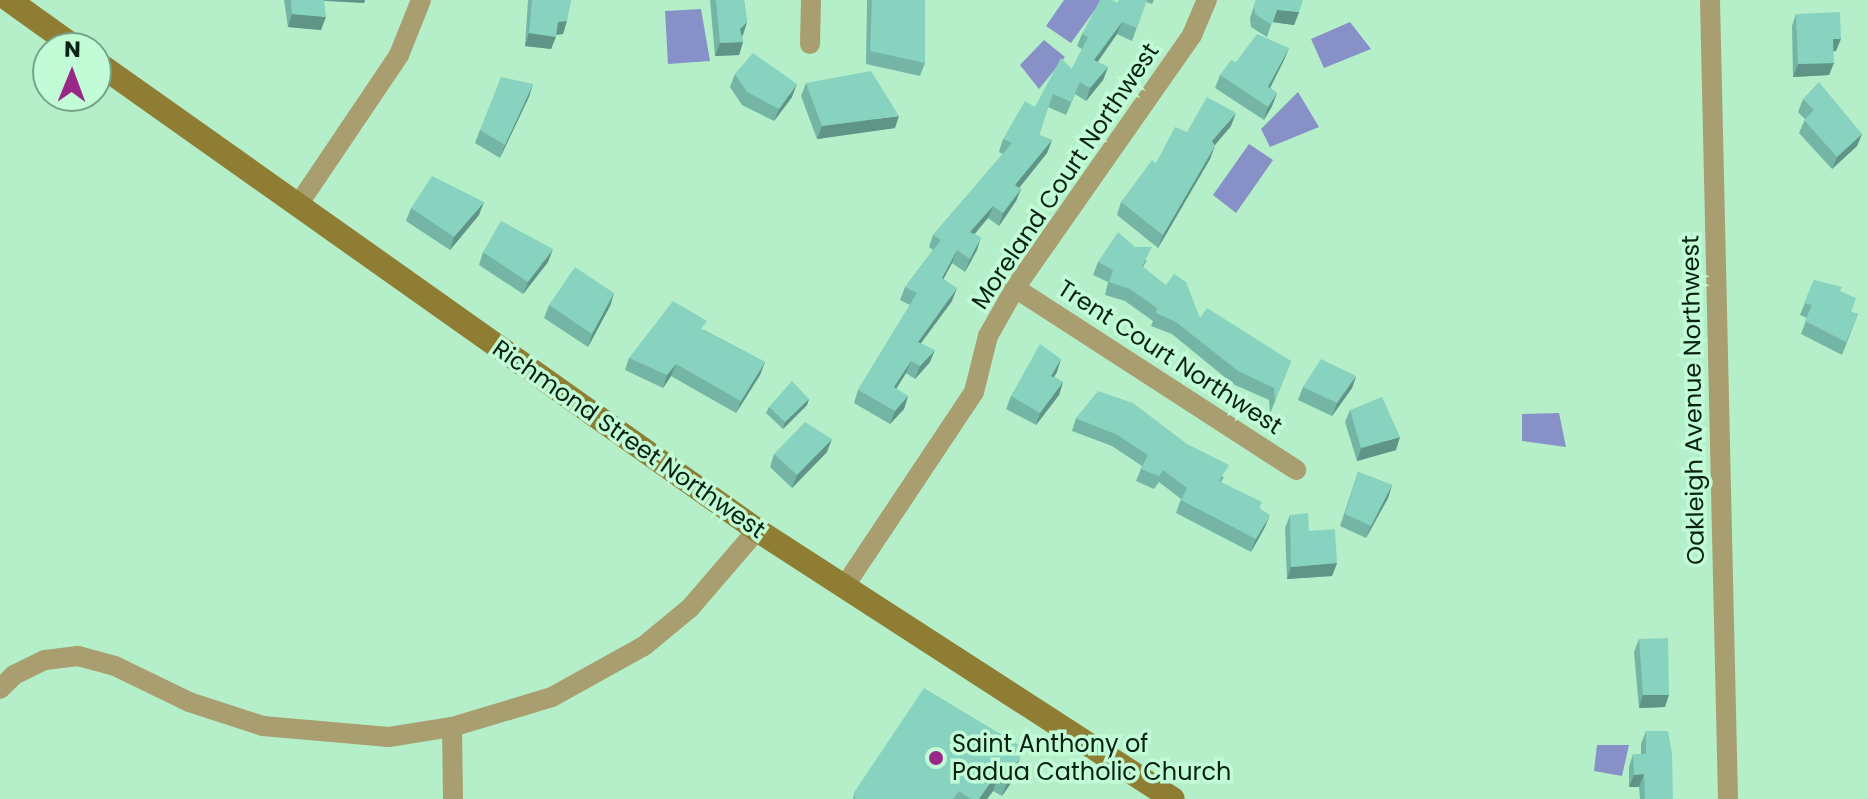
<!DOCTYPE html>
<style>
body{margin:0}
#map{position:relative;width:1868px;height:799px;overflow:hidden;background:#b4efc9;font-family:Poppins,sans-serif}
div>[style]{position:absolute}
.water>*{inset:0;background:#8791c7}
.street>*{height:20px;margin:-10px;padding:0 10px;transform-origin:10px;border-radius:10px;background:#a99e70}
.secondary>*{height:24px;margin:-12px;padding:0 12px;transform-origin:12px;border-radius:12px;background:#8e7d33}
.wall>*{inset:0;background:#75b5a5}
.shaded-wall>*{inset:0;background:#5f9486}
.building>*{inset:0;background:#88d3c0}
.dots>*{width:22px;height:22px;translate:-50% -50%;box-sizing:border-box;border:4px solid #c1fcd6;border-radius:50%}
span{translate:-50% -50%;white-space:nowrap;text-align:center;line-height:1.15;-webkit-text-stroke:7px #c1fcd6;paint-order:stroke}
.street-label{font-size:24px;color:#092113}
.poi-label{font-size:24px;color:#092113}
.left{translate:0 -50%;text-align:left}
.north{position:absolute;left:32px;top:32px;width:80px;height:80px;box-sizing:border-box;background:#c1fcd6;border:2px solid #77a488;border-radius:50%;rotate:1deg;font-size:22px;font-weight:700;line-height:32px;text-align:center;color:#092113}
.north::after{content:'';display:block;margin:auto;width:28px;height:36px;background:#992785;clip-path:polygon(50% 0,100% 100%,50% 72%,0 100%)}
</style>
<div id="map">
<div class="water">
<div style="clip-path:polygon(1064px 0,1102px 0,1071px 43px,1046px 26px)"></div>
<div style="clip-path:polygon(701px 9px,710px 61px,668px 64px,665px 11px)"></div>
<div style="clip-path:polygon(1350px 22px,1371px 49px,1324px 68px,1311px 39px)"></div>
<div style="clip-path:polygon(1044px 40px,1065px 57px,1039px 89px,1020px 65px)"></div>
<div style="clip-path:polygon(1298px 92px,1319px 127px,1270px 147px,1261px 129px)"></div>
<div style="clip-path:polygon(1249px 144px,1273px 160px,1236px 213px,1213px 195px)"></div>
<div style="clip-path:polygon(1559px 413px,1566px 447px,1522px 441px,1522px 414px)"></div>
<div style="clip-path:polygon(1597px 745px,1629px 745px,1622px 776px,1594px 771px)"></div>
</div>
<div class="street">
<div style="left:1710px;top:0;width:799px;rotate:88.71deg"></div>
<div style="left:810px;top:44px;width:44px;rotate:-88.7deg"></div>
<div style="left:298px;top:205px;width:181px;rotate:-56deg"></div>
<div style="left:399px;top:55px;width:59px;rotate:-68.2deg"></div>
<div style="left:1015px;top:288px;width:335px;rotate:32.9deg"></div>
<div style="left:844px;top:587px;width:234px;rotate:-56.3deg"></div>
<div style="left:974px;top:392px;width:58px;rotate:-76deg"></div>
<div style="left:988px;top:336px;width:55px;rotate:-60.6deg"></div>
<div style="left:1015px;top:288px;width:309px;rotate:-55deg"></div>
<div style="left:1192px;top:35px;width:38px;rotate:-67deg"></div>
<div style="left:0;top:689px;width:20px;rotate:-45deg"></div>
<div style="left:14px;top:675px;width:34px;rotate:-26deg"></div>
<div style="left:45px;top:660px;width:33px;rotate:-7deg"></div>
<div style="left:78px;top:656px;width:38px;rotate:15deg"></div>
<div style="left:115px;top:666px;width:82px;rotate:25.9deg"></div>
<div style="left:189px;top:702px;width:78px;rotate:18deg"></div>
<div style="left:263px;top:726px;width:126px;rotate:5deg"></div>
<div style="left:389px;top:737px;width:64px;rotate:-9deg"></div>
<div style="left:452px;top:727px;width:104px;rotate:-16.7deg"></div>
<div style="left:552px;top:697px;width:105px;rotate:-29deg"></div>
<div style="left:644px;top:646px;width:60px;rotate:-39.6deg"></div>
<div style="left:690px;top:608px;width:103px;rotate:-49.3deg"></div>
<div style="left:452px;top:727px;width:72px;rotate:89.2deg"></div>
</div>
<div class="secondary">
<div style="left:9px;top:0;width:82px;rotate:35.6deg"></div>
<div style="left:96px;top:62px;width:810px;rotate:35.3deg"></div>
<div style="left:757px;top:530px;width:495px;rotate:32.9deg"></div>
</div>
<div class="wall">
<div style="clip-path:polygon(284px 0,365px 0,364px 3px,324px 1px,321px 30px,288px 27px)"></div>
<div style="clip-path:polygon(528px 0,571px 0,563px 34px,556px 35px,551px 49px,525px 46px)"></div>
<div style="clip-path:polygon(710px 0,744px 0,747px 22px,742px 36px,743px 42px,739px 55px,715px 56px)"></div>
<div style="clip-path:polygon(867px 0,925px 0,925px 63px,920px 76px,866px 64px)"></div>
<div style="clip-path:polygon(1119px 0,1154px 0,1152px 4px,1146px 2px,1132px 41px,1117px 34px,1097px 62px,1108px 67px,1103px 80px,1086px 101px,1075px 94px,1066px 115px,1048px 107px,1039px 135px,1052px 140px,1047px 153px,1019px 188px,1021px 189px,1016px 201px,999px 226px,988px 218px,975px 234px,977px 250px,965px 272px,952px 263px,943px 279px,952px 301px,921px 343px,930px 362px,915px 379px,906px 373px,896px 389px,908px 396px,904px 409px,890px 424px,854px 403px,858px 390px,910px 305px,900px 300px,905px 287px,933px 250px,929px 247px,933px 235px,1003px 154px,999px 152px,1003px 139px,1072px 69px,1082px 49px,1077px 46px,1082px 34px,1118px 3px)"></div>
<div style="clip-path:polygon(1256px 0,1299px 12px,1294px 25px,1272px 22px,1267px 37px,1251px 27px,1250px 18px)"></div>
<div style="clip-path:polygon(1796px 14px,1836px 51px,1833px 51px,1829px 75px,1793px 77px,1792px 26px)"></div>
<div style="clip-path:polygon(1289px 48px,1284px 60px,1270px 88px,1277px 93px,1272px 106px,1264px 120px,1215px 88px,1220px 75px,1236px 62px)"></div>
<div style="clip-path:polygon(735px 74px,792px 97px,774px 121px,742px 105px,730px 87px)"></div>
<div style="clip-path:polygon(806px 83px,895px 128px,817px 139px,801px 96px)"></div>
<div style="clip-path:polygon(533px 84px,500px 158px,475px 143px,480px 130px)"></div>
<div style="clip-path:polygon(1803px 99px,1862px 134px,1857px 146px,1832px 169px,1799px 133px,1805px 119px,1798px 112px)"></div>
<div style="clip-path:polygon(1231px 126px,1215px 145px,1210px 159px,1158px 248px,1117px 215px,1121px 202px,1156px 163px,1187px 132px)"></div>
<div style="clip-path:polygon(411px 208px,479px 215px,450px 250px,406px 221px)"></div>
<div style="clip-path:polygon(483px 252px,548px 262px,523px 294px,479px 265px)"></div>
<div style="clip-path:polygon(1147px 260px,1143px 267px,1200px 318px,1291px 361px,1270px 414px,1269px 400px,1233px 384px,1172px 334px,1151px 326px,1153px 321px,1125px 301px,1105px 295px,1108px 282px,1093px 275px,1098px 262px)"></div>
<div style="clip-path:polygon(1814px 280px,1840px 291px,1851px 312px,1858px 314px,1842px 355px,1801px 334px,1807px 318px,1800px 315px)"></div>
<div style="clip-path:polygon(614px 293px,610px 306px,588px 347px,544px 318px,549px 305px)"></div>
<div style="clip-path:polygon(704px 330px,765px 362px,760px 375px,736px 413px,671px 376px,663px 388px,625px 370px,629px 358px)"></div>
<div style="clip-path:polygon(1061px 359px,1054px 377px,1063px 382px,1059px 395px,1036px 425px,1006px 409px,1011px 396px)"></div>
<div style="clip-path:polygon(1356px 376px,1352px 388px,1332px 416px,1298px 400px,1303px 387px)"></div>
<div style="clip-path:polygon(809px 399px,807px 405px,783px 429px,766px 413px,769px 407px)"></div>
<div style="clip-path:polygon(1350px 410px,1396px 450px,1357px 461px,1345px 422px)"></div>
<div style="clip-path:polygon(1076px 418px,1224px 477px,1221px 482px,1260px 508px,1265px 527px,1251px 552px,1176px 513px,1181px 499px,1159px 482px,1154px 489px,1136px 481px,1142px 466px,1112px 446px,1072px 431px)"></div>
<div style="clip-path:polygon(827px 452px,792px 488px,770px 467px,774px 454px)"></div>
<div style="clip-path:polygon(1358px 472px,1392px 485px,1388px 498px,1366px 538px,1340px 526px)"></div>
<div style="clip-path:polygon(1290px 515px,1309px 531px,1337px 563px,1332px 576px,1287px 579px,1285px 528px)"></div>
<div style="clip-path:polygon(1639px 639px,1665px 707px,1639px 708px,1634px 652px)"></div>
<div style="clip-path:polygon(1646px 731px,1673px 799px,1640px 799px,1639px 787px,1629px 787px,1629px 767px,1633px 754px,1641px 754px,1641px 744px)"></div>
<div style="clip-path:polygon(1019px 745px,1011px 783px,1002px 796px,993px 791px,987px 799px,853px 799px,855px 791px)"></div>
</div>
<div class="shaded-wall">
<div style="clip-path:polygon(318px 0,365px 0,364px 3px)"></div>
<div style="clip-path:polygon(1277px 10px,1299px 12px,1294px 25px,1272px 22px)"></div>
<div style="clip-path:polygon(292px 14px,326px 17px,321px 30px,288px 27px)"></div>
<div style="clip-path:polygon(567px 21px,563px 34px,553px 35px,558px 22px)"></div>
<div style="clip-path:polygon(747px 22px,743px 35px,735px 42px,740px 29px)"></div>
<div style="clip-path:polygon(1122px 22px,1117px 34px,1090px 73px,1094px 60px)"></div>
<div style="clip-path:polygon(529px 33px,556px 37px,551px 49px,525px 46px)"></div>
<div style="clip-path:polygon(1833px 39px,1841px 39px,1836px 51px,1828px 52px)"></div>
<div style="clip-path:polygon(743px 42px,739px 55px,715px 56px,720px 43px)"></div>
<div style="clip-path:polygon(1289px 48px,1284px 60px,1264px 100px,1268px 87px)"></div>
<div style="clip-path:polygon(1834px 63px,1829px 75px,1793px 77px,1798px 64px)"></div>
<div style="clip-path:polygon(1108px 67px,1103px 80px,1086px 101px,1090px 88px)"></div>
<div style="clip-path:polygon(533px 84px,529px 97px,500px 158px,505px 145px)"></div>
<div style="clip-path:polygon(797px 84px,792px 97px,774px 121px,779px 109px)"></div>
<div style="clip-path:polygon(1277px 93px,1272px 106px,1264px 120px,1268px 107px)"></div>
<div style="clip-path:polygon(1236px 113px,1231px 126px,1208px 153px,1212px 141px)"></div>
<div style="clip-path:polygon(899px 116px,895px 128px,817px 139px,822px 126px)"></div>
<div style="clip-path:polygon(1862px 134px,1857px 146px,1832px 169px,1837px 157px)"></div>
<div style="clip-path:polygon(1052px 140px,1047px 153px,1011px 198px,1015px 185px)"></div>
<div style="clip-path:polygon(1215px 146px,1210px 159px,1158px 248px,1163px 235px)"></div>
<div style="clip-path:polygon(1021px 189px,1016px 201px,999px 226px,1003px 213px)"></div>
<div style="clip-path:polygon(484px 202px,479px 215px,450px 250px,454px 237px)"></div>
<div style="clip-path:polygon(993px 206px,988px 218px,965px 244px,970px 232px)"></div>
<div style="clip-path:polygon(981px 237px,977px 250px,965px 272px,970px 259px)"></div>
<div style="clip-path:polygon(553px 249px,548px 262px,523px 294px,528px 282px)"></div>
<div style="clip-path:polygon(957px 250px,952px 263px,937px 291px,942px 278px)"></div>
<div style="clip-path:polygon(957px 288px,952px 301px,913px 354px,918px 342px)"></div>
<div style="clip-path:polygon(614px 293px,610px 306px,588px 347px,592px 334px)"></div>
<div style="clip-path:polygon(935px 350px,930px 362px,915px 379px,920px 366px)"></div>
<div style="clip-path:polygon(1061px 359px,1057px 372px,1047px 389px,1051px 376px)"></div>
<div style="clip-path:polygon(911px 361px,906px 373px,889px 400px,894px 387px)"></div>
<div style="clip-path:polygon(765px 362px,760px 375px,736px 413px,741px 401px)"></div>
<div style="clip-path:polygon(676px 364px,671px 376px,663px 388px,667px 375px)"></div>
<div style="clip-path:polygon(1356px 376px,1352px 388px,1332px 416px,1337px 403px)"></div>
<div style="clip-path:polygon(1063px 382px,1059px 395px,1036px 425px,1040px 413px)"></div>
<div style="clip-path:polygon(908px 396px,904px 409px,890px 424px,895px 411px)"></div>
<div style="clip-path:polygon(809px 399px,807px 405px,783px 429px,785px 422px)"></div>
<div style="clip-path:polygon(1400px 437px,1396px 450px,1357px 461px,1361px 448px)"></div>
<div style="clip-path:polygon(832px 439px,827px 452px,792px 488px,797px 475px)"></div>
<div style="clip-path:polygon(1392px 485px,1388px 498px,1366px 538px,1371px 526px)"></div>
<div style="clip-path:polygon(1270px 515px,1265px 527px,1251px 552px,1256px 539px)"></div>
<div style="clip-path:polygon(1337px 563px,1332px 576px,1287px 579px,1291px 567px)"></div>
<div style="clip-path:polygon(1643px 695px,1669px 695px,1665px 707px,1639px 708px)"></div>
<div style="clip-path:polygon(1020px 758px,1011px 783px,1002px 796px,1011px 771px)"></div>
<div style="clip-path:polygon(1002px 766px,993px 791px,987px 799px,979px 799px)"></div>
<div style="clip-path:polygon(1644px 774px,1639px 787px,1629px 787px,1634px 775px)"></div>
</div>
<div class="building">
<div style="clip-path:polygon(291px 0,324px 0,326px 17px,292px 14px)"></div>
<div style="clip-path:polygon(532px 0,571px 0,567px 21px,558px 22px,556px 37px,529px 33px)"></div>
<div style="clip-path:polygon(716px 0,744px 0,747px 22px,740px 29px,743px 42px,720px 43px)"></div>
<div style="clip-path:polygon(872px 0,925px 0,925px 63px,870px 51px)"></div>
<div style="clip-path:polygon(1100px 0,1112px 0,1118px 3px,1119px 0,1147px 0,1137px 28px,1122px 22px,1094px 60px,1108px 67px,1090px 88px,1080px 82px,1071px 102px,1053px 94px,1039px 135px,1052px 140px,1015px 185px,1021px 189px,1003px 213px,993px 206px,970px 232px,981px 237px,970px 259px,957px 250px,942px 278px,957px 288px,918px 342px,935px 350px,920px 366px,911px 361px,894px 387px,908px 396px,895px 411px,858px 390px,917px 293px,905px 287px,941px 240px,933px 235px,1012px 143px,1003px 139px,1025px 101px,1035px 107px,1061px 58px,1072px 69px,1088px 37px,1082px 34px)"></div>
<div style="clip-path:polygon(1256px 0,1303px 0,1299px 12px,1277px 10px,1272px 25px,1255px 14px,1254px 5px)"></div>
<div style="clip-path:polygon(1840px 12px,1841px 39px,1833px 39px,1834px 63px,1798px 64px,1796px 14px)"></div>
<div style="clip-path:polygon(1257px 34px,1289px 48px,1268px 87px,1277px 93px,1268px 107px,1220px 75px,1231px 60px,1236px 62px)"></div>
<div style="clip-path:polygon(753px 53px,797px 84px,779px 109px,747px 92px,735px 74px)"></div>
<div style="clip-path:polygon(871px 71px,899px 116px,822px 126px,806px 83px)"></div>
<div style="clip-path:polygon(501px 77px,533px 84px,505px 145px,480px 130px)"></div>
<div style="clip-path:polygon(1819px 82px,1862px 134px,1837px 157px,1804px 120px,1814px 110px,1803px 99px)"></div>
<div style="clip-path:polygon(1207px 97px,1236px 113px,1212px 141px,1215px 146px,1163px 235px,1121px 202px,1152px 160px,1156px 163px,1175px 127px,1187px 132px)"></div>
<div style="clip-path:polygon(432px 176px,484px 202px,454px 237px,411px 208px)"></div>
<div style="clip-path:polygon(501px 221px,553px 249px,528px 282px,483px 252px)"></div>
<div style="clip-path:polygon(1118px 232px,1135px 247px,1152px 247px,1142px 266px,1166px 285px,1174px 274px,1186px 282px,1200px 318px,1207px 308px,1291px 361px,1275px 401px,1274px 388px,1238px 371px,1176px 322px,1156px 313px,1157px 308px,1130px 289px,1109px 282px,1113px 270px,1098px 262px)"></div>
<div style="clip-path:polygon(575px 267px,614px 293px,592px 334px,549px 305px)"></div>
<div style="clip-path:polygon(1814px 280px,1842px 287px,1840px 291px,1856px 298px,1851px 312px,1858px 314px,1846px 342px,1805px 321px,1812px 305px,1804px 303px)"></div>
<div style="clip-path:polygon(673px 301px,707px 321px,701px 329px,765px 362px,741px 401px,676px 364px,667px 375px,629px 358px)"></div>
<div style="clip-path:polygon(1040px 344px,1061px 359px,1051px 376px,1063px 382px,1040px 413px,1011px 396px)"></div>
<div style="clip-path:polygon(1321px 359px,1356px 376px,1337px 403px,1303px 387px)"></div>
<div style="clip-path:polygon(792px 381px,809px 399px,785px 422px,769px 407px)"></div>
<div style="clip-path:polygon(1098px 391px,1133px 403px,1187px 444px,1229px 465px,1219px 481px,1262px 502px,1259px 508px,1270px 515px,1256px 539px,1181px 500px,1187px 488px,1163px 470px,1159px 476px,1141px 469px,1148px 455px,1116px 434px,1076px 418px)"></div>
<div style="clip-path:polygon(1382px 397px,1400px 437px,1361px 448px,1350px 410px)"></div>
<div style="clip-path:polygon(805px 422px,832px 439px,797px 475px,774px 454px)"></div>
<div style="clip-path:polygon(1358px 472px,1392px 485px,1371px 526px,1345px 514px)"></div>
<div style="clip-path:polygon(1308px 513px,1309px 531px,1335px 529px,1337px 563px,1291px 567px,1290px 515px)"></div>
<div style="clip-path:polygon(1668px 638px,1669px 695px,1643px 695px,1639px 639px)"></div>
<div style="clip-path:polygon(924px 688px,1019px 745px,1020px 758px,1011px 771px,1002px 766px,979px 799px,971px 799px,959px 791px,953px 799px,855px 799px,855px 791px)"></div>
<div style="clip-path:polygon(1646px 731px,1668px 731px,1672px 753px,1673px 799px,1645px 799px,1644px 774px,1634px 775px,1633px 754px,1646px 754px)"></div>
</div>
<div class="dots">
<div style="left:936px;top:758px;background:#992785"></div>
</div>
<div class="street-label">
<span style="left:1065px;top:176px;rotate:-56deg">Moreland Court Northwest</span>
<span style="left:1170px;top:357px;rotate:33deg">Trent Court Northwest</span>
<span style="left:1693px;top:400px;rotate:-91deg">Oakleigh Avenue Northwest</span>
<span style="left:629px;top:439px;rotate:35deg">Richmond Street Northwest</span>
</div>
<div class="poi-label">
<span class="left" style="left:952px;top:758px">Saint Anthony of<br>Padua Catholic Church</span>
</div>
<div class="north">N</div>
</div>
